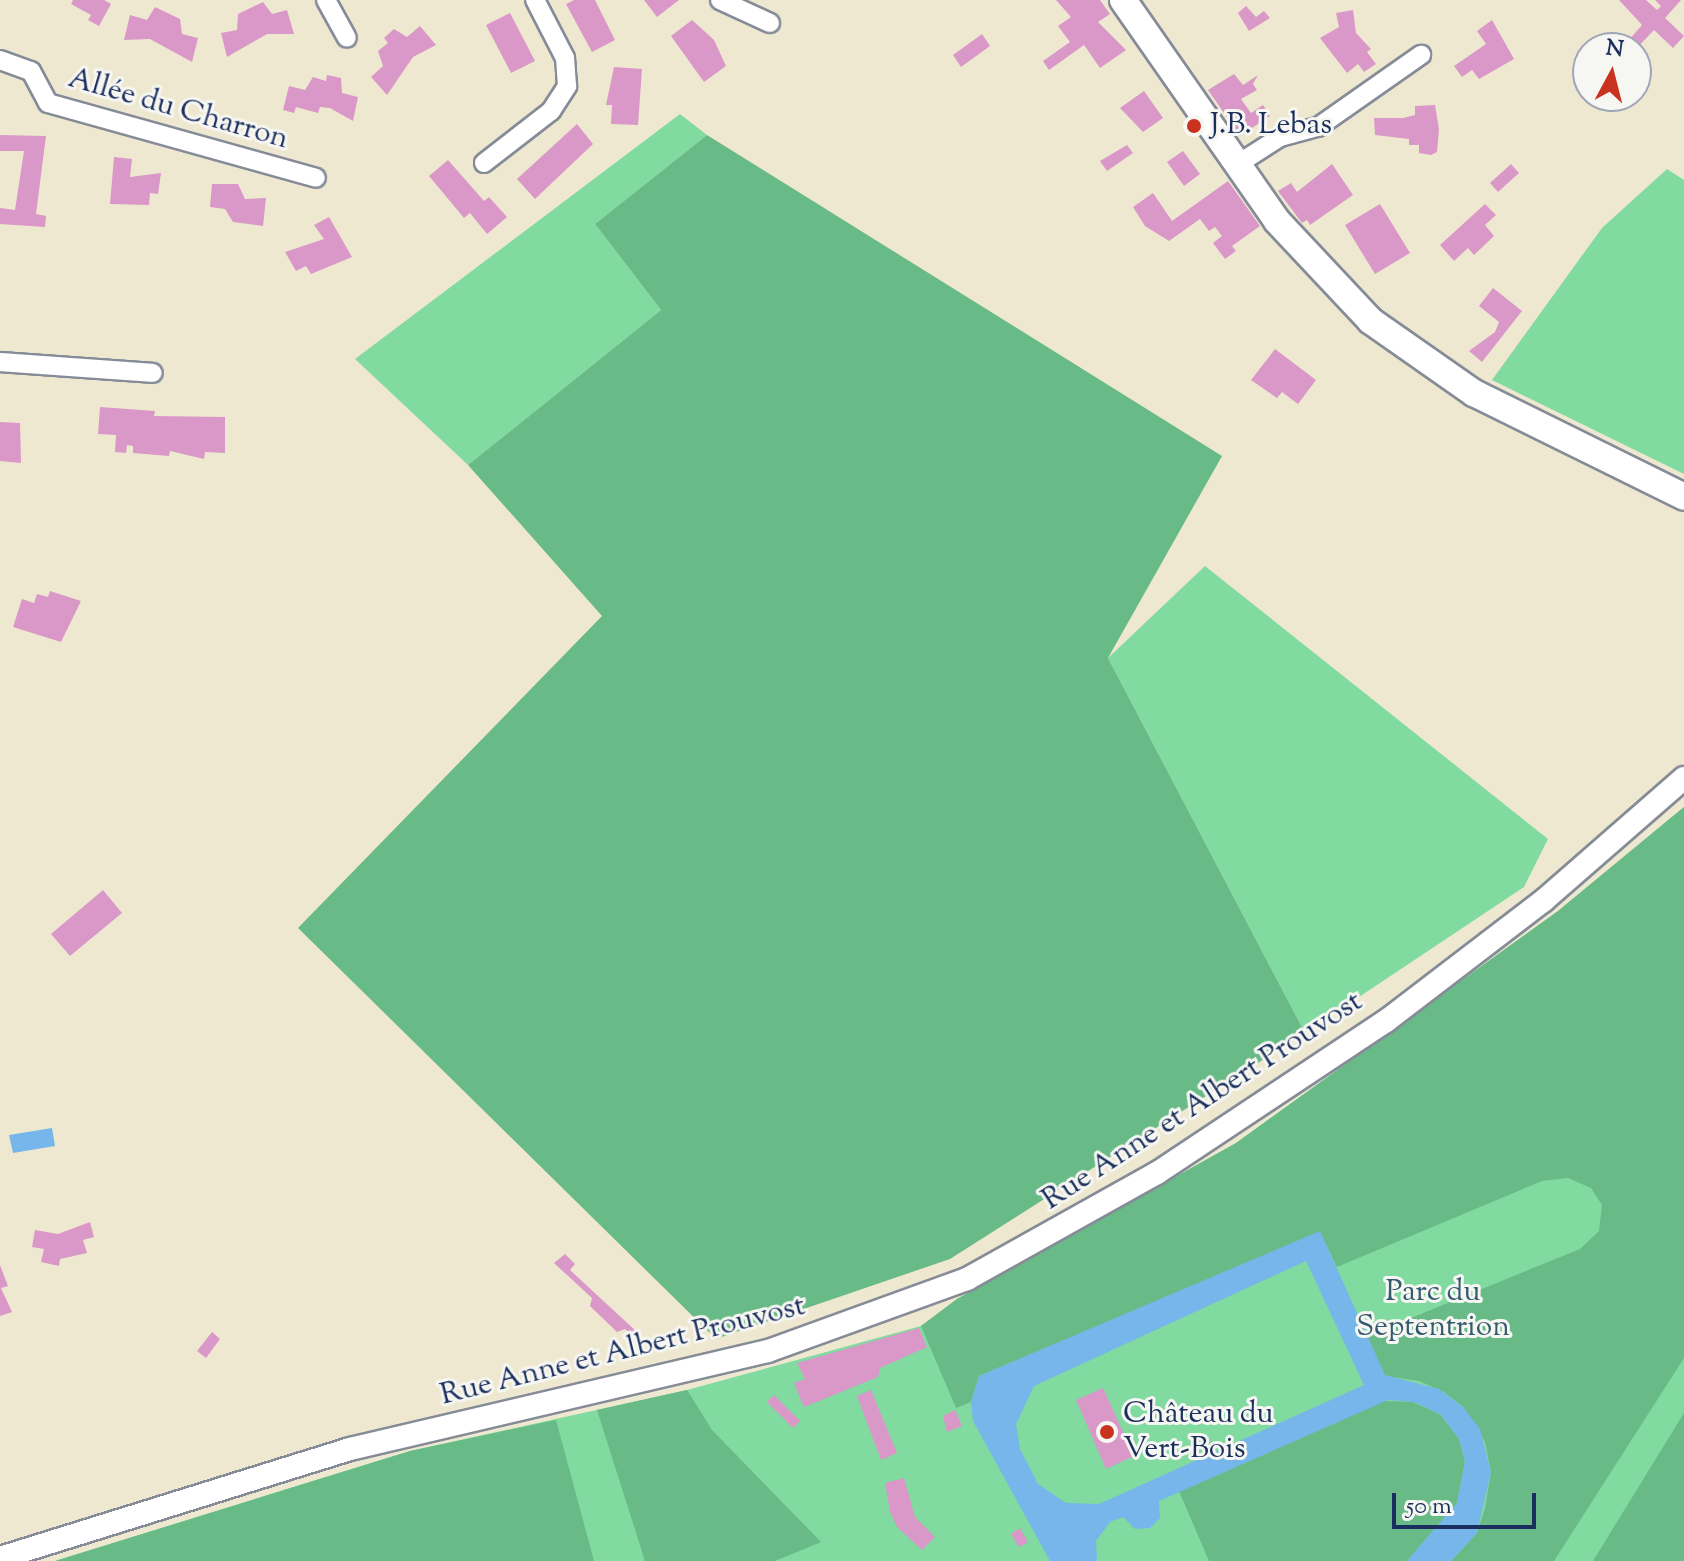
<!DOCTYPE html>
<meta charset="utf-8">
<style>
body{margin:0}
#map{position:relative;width:1684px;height:1561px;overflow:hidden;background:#efe8d1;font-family:"Sorts Mill Goudy",serif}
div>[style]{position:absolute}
.green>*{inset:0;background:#81daa0}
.forest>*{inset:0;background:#68ba86}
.water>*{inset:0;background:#77b6ea}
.building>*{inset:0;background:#da98c8}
.roads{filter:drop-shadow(2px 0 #858c98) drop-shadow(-2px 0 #858c98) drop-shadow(0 2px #858c98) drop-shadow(0 -2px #858c98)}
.minor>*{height:18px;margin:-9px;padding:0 9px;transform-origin:9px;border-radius:9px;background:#fff}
.tertiary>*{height:22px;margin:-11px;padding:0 11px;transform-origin:11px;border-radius:11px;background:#fff}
.secondary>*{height:26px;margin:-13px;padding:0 13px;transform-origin:13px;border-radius:13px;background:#fff}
.dots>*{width:22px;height:22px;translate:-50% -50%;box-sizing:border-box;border:4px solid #f6f6f2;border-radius:50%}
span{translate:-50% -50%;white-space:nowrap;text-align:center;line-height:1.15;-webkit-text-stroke:6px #f6f6f2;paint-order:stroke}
.street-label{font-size:30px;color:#1b2f5e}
.poi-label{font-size:30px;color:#1b2f5e}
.left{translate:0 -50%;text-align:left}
.park-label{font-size:30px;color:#345a6e}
.north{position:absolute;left:1572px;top:32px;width:80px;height:80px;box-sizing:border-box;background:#f6f6f2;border:2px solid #9ea6b7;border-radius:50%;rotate:7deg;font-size:22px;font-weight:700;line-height:32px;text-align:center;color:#1b2f5e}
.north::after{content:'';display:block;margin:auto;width:28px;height:36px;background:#c8321e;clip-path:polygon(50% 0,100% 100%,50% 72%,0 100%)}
.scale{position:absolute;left:1392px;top:1493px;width:144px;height:36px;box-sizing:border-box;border:4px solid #1b2f5e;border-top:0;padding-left:10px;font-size:24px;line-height:28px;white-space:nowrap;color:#1b2f5e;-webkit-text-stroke:6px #f6f6f2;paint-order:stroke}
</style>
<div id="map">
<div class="green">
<div style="clip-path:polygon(680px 114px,707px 135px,595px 224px,661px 310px,468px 465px,355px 359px)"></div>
<div style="clip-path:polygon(1667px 169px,1684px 180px,1684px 474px,1492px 380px,1602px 228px)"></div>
<div style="clip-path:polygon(1205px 566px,1548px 839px,1524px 887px,1305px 1033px,1108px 658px)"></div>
<div style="clip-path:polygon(1684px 807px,1684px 1561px,55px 1561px,410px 1451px,687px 1390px,921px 1326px,957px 1299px,1236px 1143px,1558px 911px)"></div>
</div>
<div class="forest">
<div style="clip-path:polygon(707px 135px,1222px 456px,1108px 658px,1305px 1033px,950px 1259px,716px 1339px,298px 928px,602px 616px,468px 465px,661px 310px,595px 224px)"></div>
<div style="clip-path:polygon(1684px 807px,1684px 1358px,1554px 1561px,1451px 1561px,1477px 1533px,1485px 1508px,1491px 1472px,1485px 1442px,1463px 1407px,1444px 1392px,1419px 1381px,1385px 1376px,1367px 1336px,1580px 1249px,1599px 1231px,1602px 1205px,1591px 1188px,1568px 1178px,1542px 1181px,1337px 1267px,1320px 1232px,979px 1376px,971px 1402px,956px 1408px,921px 1326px,957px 1299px,1236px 1143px,1558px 911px)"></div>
<div style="clip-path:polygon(687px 1390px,712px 1430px,821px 1542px,775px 1561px,645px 1561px,597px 1410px)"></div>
<div style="clip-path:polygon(1383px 1401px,1413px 1402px,1441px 1415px,1459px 1439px,1465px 1461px,1457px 1503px,1407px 1561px,1209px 1561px,1179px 1491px)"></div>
<div style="clip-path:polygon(1684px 1413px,1684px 1561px,1593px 1561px)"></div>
<div style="clip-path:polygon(556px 1420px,594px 1561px,55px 1561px,410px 1451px)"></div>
</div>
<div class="water">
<div style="clip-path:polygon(52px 1128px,55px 1146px,13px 1153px,9px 1135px)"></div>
<div style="clip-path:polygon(evenodd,1320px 1231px,1385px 1375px,1439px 1389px,1463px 1407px,1480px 1429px,1491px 1472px,1477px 1533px,1451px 1561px,1407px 1561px,1457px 1503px,1465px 1461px,1459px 1439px,1441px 1415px,1414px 1402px,1388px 1400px,1159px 1501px,1160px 1518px,1150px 1528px,1135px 1529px,1123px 1517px,1110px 1522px,1096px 1541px,1097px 1561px,1050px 1561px,973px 1421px,971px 1402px,979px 1376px,1320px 1231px,1306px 1261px,1364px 1385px,1099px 1504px,1066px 1503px,1038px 1484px,1020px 1449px,1016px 1424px,1034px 1386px,1306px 1261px)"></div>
</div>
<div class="building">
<div style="clip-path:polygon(73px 0,104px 0,111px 4px,99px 26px,88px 20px,91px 15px,71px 4px)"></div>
<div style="clip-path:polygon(574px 0,595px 0,615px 40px,592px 52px,566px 4px)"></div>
<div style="clip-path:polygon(644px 0,679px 0,657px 17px)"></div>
<div style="clip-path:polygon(1056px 0,1100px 0,1110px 14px,1098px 22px,1126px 50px,1100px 68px,1084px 45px,1049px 70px,1043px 61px,1070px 42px,1058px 26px,1071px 17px)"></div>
<div style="clip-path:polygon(1619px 0,1646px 0,1657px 10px,1661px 6px,1655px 0,1681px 0,1665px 18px,1684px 36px,1673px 48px,1654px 30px,1637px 48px,1622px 48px,1642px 25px)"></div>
<div style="clip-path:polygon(263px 2px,272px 14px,287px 10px,294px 34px,267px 34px,227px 57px,221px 33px,237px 30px,238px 14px)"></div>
<div style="clip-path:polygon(1246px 6px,1256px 17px,1264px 11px,1270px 18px,1249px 31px,1238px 13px)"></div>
<div style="clip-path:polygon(155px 7px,180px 19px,182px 34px,198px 38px,192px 62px,150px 39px,124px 40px,130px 15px,147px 20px)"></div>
<div style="clip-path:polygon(1353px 10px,1356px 33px,1371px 49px,1367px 52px,1376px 64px,1364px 72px,1358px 64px,1347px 73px,1320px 38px,1339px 27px,1336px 13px)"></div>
<div style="clip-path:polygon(510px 13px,535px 61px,511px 73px,486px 25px)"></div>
<div style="clip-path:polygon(692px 20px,714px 40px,726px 66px,704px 82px,671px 36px)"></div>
<div style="clip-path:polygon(1492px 20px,1514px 59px,1479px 79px,1472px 70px,1462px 77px,1454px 66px,1486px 44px,1477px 31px)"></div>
<div style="clip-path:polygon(420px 26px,436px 45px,413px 57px,387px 95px,371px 77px,383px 66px,378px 51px,388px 43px,384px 38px,394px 29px,407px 37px)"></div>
<div style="clip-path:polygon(982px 34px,990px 46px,961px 67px,953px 55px)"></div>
<div style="clip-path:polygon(614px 67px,642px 69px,638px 125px,611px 124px,612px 105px,606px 105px)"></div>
<div style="clip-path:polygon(1234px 74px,1243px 85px,1258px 75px,1253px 84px,1257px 90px,1241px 99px,1251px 113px,1263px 105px,1270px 116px,1240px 136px,1208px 90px)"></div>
<div style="clip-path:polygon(327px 75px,341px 78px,342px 93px,358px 97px,353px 121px,330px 108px,320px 107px,318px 113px,296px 107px,294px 113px,283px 110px,289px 86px,305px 90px,313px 77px,326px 81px)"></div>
<div style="clip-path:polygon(1144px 91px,1163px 118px,1143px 132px,1120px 108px)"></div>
<div style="clip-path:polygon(1435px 105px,1439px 129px,1437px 152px,1431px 155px,1419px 153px,1419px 145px,1409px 145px,1409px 139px,1375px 135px,1374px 118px,1403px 118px,1415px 115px,1415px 106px)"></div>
<div style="clip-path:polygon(577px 124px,593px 144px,535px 199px,517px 179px)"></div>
<div style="clip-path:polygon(0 135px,46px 136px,36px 214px,46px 216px,45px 227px,0 224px,0 208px,15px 210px,24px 151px,0 151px)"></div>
<div style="clip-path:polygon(1127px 145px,1133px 153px,1107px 171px,1100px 161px)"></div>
<div style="clip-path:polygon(1183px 151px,1200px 174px,1184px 186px,1167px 162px)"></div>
<div style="clip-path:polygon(114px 157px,132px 159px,130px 177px,161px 173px,158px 194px,150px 193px,149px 205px,110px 204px)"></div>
<div style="clip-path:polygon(448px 160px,484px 201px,489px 197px,507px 217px,487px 234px,470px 213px,464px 218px,429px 176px)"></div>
<div style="clip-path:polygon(1332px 164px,1353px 195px,1310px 225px,1307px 220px,1302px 223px,1278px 191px,1291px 183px,1297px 192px)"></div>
<div style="clip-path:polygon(1511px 164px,1519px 173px,1498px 192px,1490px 183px)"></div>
<div style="clip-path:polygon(1228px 181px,1260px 226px,1232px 246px,1236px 251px,1225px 259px,1213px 243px,1222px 236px,1215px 227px,1209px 231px,1200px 219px,1169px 241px,1145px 226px,1133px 207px,1153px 193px,1172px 221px)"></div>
<div style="clip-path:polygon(212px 184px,238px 184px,245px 199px,266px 198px,263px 226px,233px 222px,225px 209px,210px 207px)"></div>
<div style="clip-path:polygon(1380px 204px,1410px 253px,1375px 274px,1345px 225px)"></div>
<div style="clip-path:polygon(1485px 204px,1496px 215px,1485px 225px,1494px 236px,1474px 255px,1468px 248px,1454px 261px,1440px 245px)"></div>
<div style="clip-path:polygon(329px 217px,352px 257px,311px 274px,306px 266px,296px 271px,285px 252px,324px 239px,314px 225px)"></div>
<div style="clip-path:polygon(1493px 288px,1522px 311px,1482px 362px,1469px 351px,1495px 332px,1499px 322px,1479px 306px)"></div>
<div style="clip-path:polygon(1275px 349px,1316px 380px,1298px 404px,1282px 392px,1277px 398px,1251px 380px)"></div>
<div style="clip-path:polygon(100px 407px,155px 411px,154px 416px,225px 417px,225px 453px,205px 452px,204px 459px,170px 451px,169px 456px,133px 453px,133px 446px,127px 445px,126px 453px,115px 452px,116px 435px,98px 434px)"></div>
<div style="clip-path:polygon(0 422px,20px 423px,21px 463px,0 461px)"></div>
<div style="clip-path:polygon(50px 591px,81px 601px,61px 642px,13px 627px,22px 599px,34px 603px,37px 594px,48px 597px)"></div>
<div style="clip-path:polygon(103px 890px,122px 913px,70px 956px,51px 934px)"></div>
<div style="clip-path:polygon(90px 1222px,94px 1237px,83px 1240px,87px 1253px,60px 1259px,59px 1266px,41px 1262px,44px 1249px,32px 1247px,35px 1230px,58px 1234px)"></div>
<div style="clip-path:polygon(565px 1254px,575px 1264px,570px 1270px,637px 1332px,633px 1336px,625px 1329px,617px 1332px,590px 1306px,592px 1298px,554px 1263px)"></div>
<div style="clip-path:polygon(0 1265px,8px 1286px,1px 1288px,12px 1312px,0 1316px,0 1325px)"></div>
<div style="clip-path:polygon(919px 1328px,927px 1347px,880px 1368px,878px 1377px,804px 1407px,794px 1383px,805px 1379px,797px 1363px)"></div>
<div style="clip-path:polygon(212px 1332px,220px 1339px,206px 1358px,197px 1351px)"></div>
<div style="clip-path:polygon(1103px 1388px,1134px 1456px,1106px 1469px,1076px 1400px)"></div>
<div style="clip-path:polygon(871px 1390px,897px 1453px,881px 1460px,857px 1396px)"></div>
<div style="clip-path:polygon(774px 1395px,800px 1421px,793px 1428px,767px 1402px)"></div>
<div style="clip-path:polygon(955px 1410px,962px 1426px,947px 1432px,943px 1416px)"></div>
<div style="clip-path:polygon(904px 1478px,915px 1517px,935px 1537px,922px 1550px,897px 1527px,890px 1512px,885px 1483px)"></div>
<div style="clip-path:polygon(1020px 1528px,1028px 1542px,1019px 1547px,1011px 1534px)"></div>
</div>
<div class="roads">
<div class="minor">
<div style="left:326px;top:0;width:43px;rotate:61.1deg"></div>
<div style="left:720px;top:0;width:55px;rotate:24.7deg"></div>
<div style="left:0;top:60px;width:33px;rotate:20deg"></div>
<div style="left:31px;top:71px;width:36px;rotate:62deg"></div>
<div style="left:48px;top:103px;width:278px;rotate:15.6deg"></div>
<div style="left:484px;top:163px;width:85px;rotate:-37.8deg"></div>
<div style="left:551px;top:111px;width:30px;rotate:-57deg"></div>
<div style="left:567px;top:86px;width:28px;rotate:-94deg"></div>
<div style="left:565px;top:58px;width:65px;rotate:-117.3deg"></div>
<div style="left:1238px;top:164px;width:50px;rotate:-32.7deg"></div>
<div style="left:1280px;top:137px;width:39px;rotate:-15deg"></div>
<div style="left:1318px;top:127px;width:126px;rotate:-35deg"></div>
<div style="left:0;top:362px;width:153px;rotate:4.1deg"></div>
</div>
<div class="tertiary">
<div style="left:0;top:1558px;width:367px;rotate:-17.3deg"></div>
<div style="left:350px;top:1449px;width:429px;rotate:-13.2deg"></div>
<div style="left:768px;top:1351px;width:212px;rotate:-19.9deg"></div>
<div style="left:967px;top:1279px;width:218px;rotate:-29.2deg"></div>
<div style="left:1157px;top:1173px;width:275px;rotate:-33.6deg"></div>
<div style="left:1386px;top:1021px;width:198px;rotate:-37.4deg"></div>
<div style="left:1543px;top:901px;width:187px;rotate:-41.1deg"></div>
</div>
<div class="secondary">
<div style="left:1123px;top:0;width:269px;rotate:55.1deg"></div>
<div style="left:1277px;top:221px;width:137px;rotate:46.8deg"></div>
<div style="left:1371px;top:321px;width:126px;rotate:35deg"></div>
<div style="left:1474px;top:393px;width:234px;rotate:26.3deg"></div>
</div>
</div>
<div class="dots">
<div style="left:1194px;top:126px;background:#c8321e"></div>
<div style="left:1107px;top:1432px;background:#c8321e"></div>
</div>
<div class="street-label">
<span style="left:178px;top:110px;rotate:16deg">Allée du Charron</span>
<span style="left:1203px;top:1102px;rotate:-33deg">Rue Anne et Albert Prouvost</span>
<span style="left:623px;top:1352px;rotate:-14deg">Rue Anne et Albert Prouvost</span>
</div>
<div class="poi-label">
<span class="left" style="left:1210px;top:126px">J.B. Lebas</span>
<span class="left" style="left:1123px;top:1432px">Château du<br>Vert-Bois</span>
</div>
<div class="park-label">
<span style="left:1433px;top:1310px">Parc du<br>Septentrion</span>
</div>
<div class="north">N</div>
<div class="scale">50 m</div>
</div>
